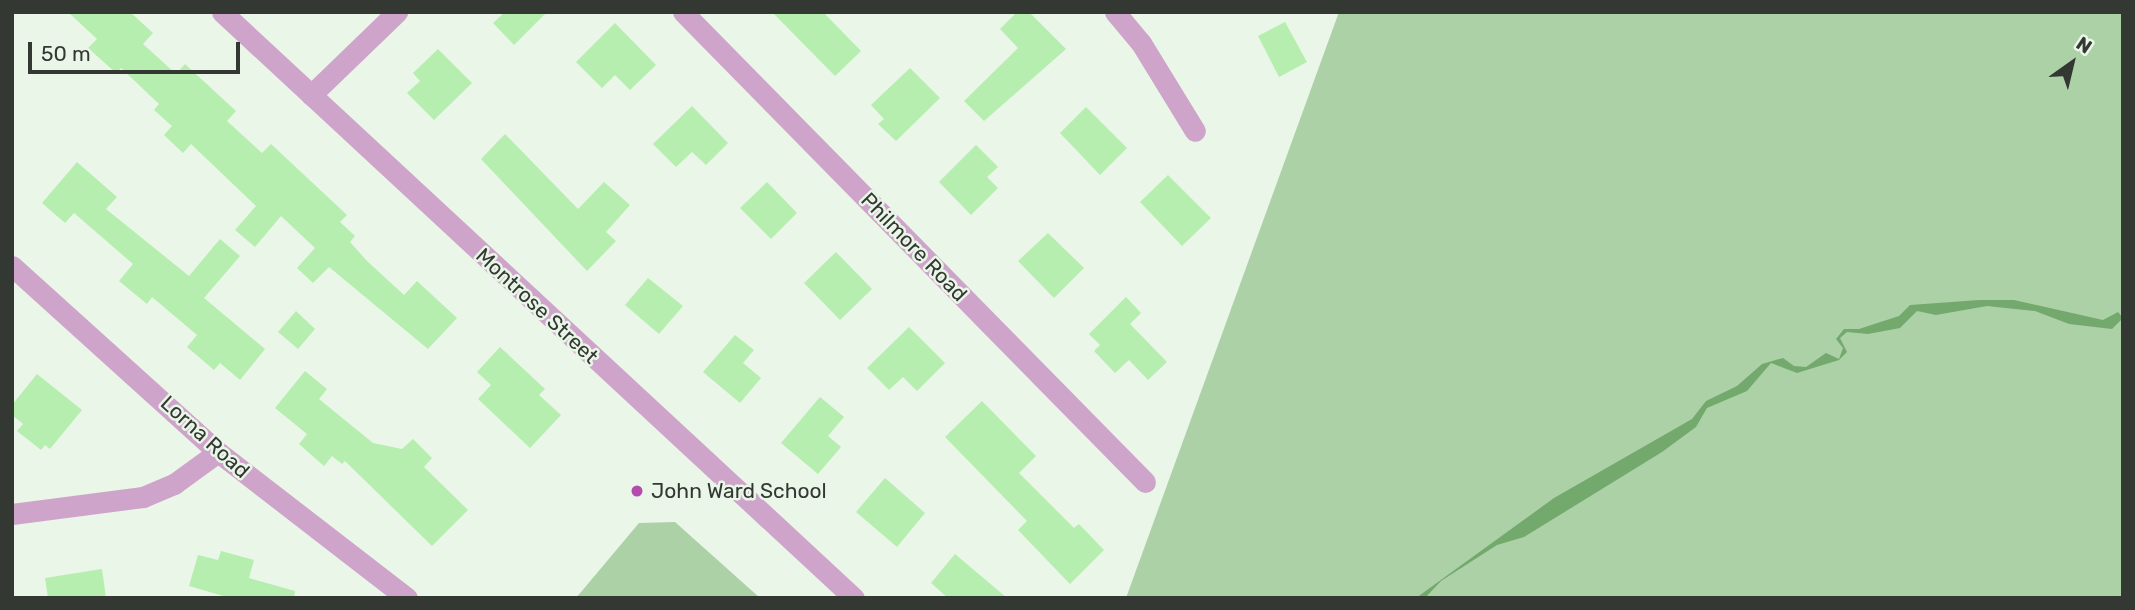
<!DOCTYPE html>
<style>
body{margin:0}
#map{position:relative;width:2135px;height:610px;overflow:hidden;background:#eaf6e8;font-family:Rubik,sans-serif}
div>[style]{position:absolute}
.green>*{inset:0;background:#acd1a7}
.water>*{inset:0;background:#73a96d}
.building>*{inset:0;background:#b5eeaf}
.street>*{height:21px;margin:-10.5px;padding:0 10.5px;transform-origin:10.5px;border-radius:10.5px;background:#cfa4cb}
.dots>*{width:19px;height:19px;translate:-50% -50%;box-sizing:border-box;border:4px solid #eaf6e8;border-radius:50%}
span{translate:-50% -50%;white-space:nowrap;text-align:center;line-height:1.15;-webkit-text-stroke:5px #eaf6e8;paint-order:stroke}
.street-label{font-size:21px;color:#333833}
.poi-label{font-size:21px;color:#333833}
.left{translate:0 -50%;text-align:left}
.frame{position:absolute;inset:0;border:14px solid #333833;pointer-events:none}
.north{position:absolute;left:2037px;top:28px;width:70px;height:70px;-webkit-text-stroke:5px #eaf6e8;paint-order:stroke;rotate:34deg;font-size:19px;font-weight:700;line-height:28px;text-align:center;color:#333833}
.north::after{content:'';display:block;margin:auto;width:24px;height:32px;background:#333833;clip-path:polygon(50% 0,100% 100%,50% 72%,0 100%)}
.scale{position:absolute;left:28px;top:42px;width:212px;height:32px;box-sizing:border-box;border:4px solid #333833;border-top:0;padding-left:9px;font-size:21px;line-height:24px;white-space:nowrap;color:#333833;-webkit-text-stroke:5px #eaf6e8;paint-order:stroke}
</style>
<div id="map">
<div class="green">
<div style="clip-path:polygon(1339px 12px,2123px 12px,2123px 598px,1126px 598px)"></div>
<div style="clip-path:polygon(675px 522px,760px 598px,576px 598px,639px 523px)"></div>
</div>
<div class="water">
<div style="clip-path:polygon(1979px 300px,2014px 300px,2103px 320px,2118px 312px,2123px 318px,2112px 329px,2069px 324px,2035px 311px,1987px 306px,1936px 315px,1917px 311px,1900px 328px,1868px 334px,1847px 332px,1840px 338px,1847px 352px,1839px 360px,1797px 373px,1771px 363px,1747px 391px,1707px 408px,1696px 427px,1662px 452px,1524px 537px,1497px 545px,1441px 581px,1425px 598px,1416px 598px,1554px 498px,1692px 419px,1706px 401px,1737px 386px,1762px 364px,1783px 358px,1794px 366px,1806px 367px,1826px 353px,1839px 359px,1843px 348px,1836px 339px,1844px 329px,1859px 329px,1899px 316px,1910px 305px)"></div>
</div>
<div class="building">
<div style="clip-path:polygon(68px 12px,130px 12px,153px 33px,143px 44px,176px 74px,185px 64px,236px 111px,227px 121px,262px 153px,271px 144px,347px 215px,340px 222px,355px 236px,350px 242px,367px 261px,404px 295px,417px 281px,457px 318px,428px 349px,329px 267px,313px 283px,297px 268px,315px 248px,281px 216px,255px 247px,235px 230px,256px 206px,191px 144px,183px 153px,164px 135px,172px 126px,154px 110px,159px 104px,121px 68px,116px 73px,88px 48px,97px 39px)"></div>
<div style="clip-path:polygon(505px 12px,547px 12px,514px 45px,493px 23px)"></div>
<div style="clip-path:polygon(772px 12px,823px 12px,861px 51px,835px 76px)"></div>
<div style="clip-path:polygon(1017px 12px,1029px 12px,1066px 49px,984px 121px,964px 101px,1018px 48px,1000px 29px)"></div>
<div style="clip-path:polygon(1285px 22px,1307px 62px,1279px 77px,1258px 36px)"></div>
<div style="clip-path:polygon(615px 23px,656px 65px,630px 90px,615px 75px,602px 88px,576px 62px)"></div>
<div style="clip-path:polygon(438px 49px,472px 83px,434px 120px,407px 93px,420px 81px,413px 73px)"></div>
<div style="clip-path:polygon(910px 68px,940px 98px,896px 141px,878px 124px,884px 119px,871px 105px)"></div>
<div style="clip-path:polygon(692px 106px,728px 143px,706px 165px,692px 152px,676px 167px,653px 144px)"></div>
<div style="clip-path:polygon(1086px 107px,1127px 148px,1100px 175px,1060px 133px)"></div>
<div style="clip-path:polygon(505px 134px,578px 209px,604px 182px,630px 205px,606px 232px,616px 241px,587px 271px,481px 159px)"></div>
<div style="clip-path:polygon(976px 145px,998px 167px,987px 177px,998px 188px,971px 215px,939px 182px)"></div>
<div style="clip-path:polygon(77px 162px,117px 197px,106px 209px,189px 276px,220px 239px,240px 256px,204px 298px,265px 349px,240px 380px,220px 363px,214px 370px,187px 347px,197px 335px,152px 297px,147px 304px,119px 281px,133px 264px,74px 213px,65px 223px,42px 203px)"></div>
<div style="clip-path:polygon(1168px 175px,1211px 218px,1182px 246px,1140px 202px)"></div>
<div style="clip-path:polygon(767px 182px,797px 213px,771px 239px,740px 208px)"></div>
<div style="clip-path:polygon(1048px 233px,1084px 268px,1054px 298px,1018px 261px)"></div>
<div style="clip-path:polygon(836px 252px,872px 289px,840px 320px,804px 283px)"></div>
<div style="clip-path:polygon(648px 278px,683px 306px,659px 334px,625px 305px)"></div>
<div style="clip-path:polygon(1126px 297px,1141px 313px,1130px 324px,1167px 362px,1148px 380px,1129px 360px,1115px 373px,1094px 351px,1100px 345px,1089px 334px)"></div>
<div style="clip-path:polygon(296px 311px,315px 329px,298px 349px,278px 332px)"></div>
<div style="clip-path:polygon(909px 327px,945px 363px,917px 391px,903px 377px,889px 390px,867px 368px)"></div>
<div style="clip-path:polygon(735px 335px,754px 350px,743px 363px,761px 378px,740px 403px,703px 372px)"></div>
<div style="clip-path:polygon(500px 347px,545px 389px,539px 395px,561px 415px,530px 448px,478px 399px,491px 385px,477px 372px)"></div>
<div style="clip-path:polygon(305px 371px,327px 389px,319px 399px,373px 443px,402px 449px,413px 439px,432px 458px,424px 467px,468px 510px,432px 546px,345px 461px,342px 464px,332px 456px,324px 466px,299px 444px,307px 434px,275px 408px)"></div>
<div style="clip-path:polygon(37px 374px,82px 410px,50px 449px,45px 445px,41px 450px,17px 431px,23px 424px,12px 415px,12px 405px)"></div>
<div style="clip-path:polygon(820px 397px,844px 417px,828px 436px,841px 447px,818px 474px,781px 443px)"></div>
<div style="clip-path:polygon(982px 401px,1036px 456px,1019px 473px,1074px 528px,1079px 524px,1104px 550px,1070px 584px,1018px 530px,1027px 521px,945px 437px)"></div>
<div style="clip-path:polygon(885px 478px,925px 513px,897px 547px,856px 512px)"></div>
<div style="clip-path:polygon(221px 551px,254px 560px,249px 578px,295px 591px,294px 598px,230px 598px,189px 586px,198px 555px,218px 560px)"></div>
<div style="clip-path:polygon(955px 554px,1007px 598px,948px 598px,931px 583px)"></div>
<div style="clip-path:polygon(102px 569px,106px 598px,48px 598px,45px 578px)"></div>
</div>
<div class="street">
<div style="left:222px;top:12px;width:862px;rotate:42.84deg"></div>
<div style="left:683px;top:12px;width:659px;rotate:45.49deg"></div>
<div style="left:1115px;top:12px;width:40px;rotate:50deg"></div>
<div style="left:1141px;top:43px;width:103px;rotate:58.5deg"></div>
<div style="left:311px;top:95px;width:120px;rotate:-44deg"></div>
<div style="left:12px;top:266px;width:278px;rotate:42.1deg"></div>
<div style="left:218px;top:452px;width:239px;rotate:37.7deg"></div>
<div style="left:12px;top:514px;width:132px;rotate:-7.4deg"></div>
<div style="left:143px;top:497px;width:34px;rotate:-23deg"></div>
<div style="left:174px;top:484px;width:54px;rotate:-36deg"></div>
</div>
<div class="dots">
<div style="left:637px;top:491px;background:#b44caf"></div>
</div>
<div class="street-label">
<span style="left:914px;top:247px;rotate:46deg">Philmore Road</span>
<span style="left:537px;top:306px;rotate:43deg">Montrose Street</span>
<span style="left:205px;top:437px;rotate:42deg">Lorna Road</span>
</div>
<div class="poi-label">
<span class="left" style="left:651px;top:491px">John Ward School</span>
</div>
<div class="frame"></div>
<div class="north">N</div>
<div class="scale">50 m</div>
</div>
